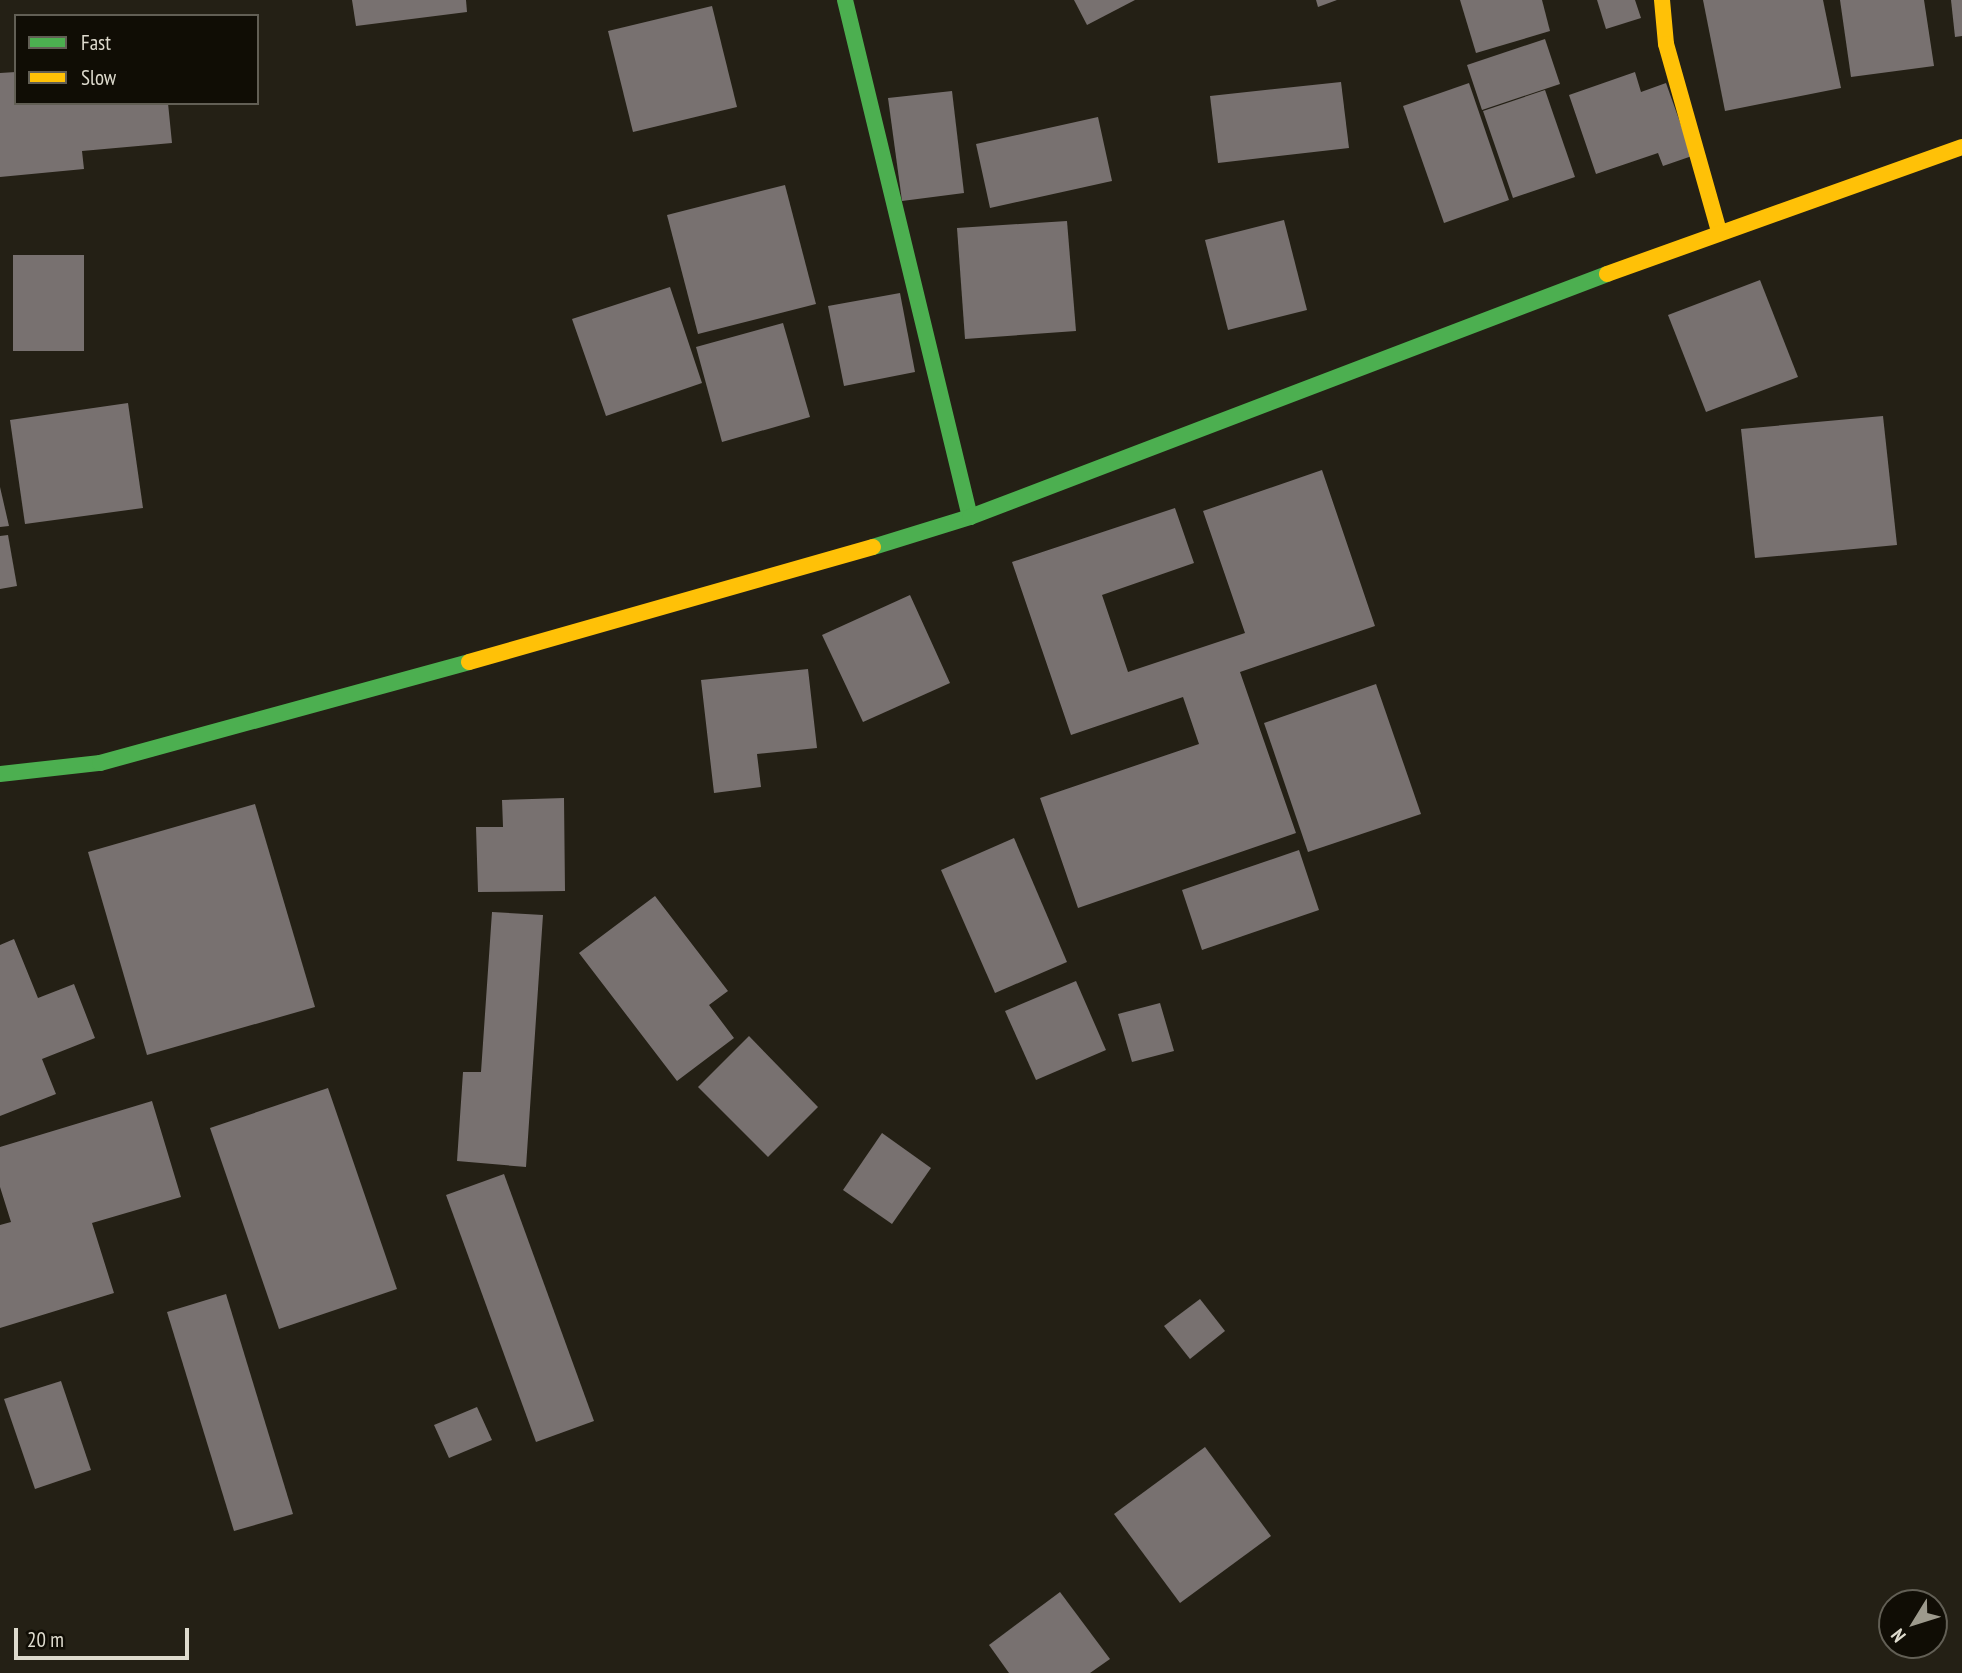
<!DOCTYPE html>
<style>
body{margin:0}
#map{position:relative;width:1962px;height:1673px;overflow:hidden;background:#242015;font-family:"PT Sans Narrow",sans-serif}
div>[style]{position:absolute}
.building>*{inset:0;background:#787170}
.fast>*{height:16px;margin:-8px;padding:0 8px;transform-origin:8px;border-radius:8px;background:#4caf50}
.slow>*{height:16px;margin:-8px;padding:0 8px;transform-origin:8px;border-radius:8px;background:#ffc107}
span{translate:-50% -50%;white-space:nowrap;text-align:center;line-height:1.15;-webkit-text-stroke:7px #100d05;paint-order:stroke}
.legend{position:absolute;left:14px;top:14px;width:245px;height:91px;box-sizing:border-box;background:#100d05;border:2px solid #625f55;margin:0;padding:9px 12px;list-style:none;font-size:21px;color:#dedbce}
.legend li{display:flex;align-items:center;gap:14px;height:35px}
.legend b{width:35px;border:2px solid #625f55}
.north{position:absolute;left:1878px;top:1589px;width:70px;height:70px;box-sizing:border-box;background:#100d05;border:2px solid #625f55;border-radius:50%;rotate:232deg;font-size:19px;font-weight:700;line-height:28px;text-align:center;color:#dedbce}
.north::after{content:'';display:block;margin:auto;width:24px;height:32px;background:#9d9a8d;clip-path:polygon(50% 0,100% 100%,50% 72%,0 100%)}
.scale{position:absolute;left:14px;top:1628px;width:175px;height:32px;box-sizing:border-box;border:4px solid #dedbce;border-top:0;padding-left:9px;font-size:21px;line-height:24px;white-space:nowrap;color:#dedbce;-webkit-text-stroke:5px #100d05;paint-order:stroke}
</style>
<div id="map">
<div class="building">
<div style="clip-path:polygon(352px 0,466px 0,467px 12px,356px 26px)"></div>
<div style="clip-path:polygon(1074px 0,1135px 0,1087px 25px)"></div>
<div style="clip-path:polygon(1316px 0,1337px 0,1318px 7px)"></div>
<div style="clip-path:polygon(1460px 0,1542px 0,1550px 31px,1476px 53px)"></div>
<div style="clip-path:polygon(1597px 0,1635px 0,1641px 18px,1606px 29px)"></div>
<div style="clip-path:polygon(1703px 0,1823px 0,1841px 88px,1725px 111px)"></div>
<div style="clip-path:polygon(1840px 0,1924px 0,1934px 66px,1851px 77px)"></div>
<div style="clip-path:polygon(1951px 0,1962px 0,1962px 36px,1955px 37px)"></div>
<div style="clip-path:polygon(712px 6px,737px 107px,633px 132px,608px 31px)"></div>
<div style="clip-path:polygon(1545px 39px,1560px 84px,1482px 110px,1467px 65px)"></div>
<div style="clip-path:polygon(16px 72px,16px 103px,168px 103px,172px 143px,82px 151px,84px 169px,0 177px,0 73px)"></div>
<div style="clip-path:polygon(1635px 72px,1641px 92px,1666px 83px,1692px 156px,1663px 166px,1658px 153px,1596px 174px,1569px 95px)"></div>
<div style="clip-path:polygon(1341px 82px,1349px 148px,1218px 163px,1210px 96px)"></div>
<div style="clip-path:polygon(1469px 83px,1509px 200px,1444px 223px,1403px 106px)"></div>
<div style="clip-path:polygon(1545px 90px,1575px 177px,1513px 198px,1483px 111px)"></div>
<div style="clip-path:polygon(952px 91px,964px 193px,902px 201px,888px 98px)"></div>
<div style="clip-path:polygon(1098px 117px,1112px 181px,990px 208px,976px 144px)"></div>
<div style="clip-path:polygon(785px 185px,816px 304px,698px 334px,667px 215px)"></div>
<div style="clip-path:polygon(1284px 220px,1307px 310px,1228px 330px,1205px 240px)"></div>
<div style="clip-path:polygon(1067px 221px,1076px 331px,965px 339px,957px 228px)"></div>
<div style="clip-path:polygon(13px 255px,84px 255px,84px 351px,13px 351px)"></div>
<div style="clip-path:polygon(1760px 280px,1798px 377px,1706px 412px,1668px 315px)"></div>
<div style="clip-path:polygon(670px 287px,702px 383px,606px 416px,572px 319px)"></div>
<div style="clip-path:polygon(900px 293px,915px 372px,844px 386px,828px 306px)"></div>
<div style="clip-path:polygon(783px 323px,810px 417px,722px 442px,696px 347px)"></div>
<div style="clip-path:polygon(128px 403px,143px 508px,25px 524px,10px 420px)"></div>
<div style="clip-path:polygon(1883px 416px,1897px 545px,1755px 558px,1741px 429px)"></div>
<div style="clip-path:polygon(1322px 470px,1375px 626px,1240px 672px,1296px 833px,1078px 908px,1040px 798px,1199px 744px,1183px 697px,1071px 735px,1012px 562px,1175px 508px,1194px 563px,1102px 595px,1128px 672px,1245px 633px,1203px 511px)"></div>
<div style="clip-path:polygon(0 487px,9px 526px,0 527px)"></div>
<div style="clip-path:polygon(8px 535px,17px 586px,0 589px,0 536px)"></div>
<div style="clip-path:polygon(910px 595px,950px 683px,863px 722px,822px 635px)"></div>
<div style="clip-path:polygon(808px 669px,817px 748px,757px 754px,761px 787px,714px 793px,701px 680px)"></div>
<div style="clip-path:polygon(1376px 684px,1421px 814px,1308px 852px,1264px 723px)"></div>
<div style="clip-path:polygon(564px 798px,565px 891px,478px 892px,476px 827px,503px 827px,502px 800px)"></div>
<div style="clip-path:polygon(255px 804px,315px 1007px,147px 1055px,88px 852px)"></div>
<div style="clip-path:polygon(1014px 838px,1067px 962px,995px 993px,941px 870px)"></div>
<div style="clip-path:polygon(1299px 850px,1319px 910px,1202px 950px,1182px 890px)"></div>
<div style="clip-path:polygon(655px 896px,728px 991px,709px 1005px,734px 1038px,677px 1081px,579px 953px)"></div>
<div style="clip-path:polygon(492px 912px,543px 915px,526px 1167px,457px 1161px,463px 1072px,481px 1072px)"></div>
<div style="clip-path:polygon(14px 939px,38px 998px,74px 984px,95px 1038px,42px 1059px,56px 1094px,0 1116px,0 945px)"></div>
<div style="clip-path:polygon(1076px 981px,1106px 1050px,1036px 1080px,1005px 1011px)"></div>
<div style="clip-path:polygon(1160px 1003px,1174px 1051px,1132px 1062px,1118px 1014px)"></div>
<div style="clip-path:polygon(749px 1036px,818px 1107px,768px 1157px,698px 1087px)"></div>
<div style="clip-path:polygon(328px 1088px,397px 1289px,279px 1329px,210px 1128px)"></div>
<div style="clip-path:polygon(152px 1101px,181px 1197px,92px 1223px,114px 1293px,0 1328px,0 1225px,11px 1222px,0 1187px,0 1147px)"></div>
<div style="clip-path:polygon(882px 1133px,931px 1168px,892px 1224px,843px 1190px)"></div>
<div style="clip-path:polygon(504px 1174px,594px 1421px,536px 1442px,446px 1195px)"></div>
<div style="clip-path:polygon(226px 1294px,293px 1514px,234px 1531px,167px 1312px)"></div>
<div style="clip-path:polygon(1200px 1299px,1225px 1331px,1190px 1359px,1164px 1326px)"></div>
<div style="clip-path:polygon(61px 1381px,91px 1470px,35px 1489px,4px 1399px)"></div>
<div style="clip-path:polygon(477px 1407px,492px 1440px,449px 1458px,434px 1425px)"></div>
<div style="clip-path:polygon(1205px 1447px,1271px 1536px,1180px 1603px,1114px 1514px)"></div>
<div style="clip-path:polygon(1060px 1592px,1110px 1659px,1090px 1673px,1009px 1673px,989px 1645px)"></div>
</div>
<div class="fast">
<div style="left:845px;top:0;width:532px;rotate:76.41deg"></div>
<div style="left:873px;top:547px;width:102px;rotate:-17.2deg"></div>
<div style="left:970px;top:517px;width:682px;rotate:-20.88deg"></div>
<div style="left:0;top:774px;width:101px;rotate:-6.3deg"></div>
<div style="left:100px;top:763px;width:383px;rotate:-15.3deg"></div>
</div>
<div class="slow">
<div style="left:1662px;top:0;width:44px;rotate:84.8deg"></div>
<div style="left:1666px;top:44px;width:194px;rotate:74.2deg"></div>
<div style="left:1607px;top:274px;width:377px;rotate:-19.7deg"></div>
<div style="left:469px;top:662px;width:420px;rotate:-15.9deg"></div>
</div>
<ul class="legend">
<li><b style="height:9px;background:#4caf50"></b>Fast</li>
<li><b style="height:9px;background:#ffc107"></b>Slow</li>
</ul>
<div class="north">N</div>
<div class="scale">20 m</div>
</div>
